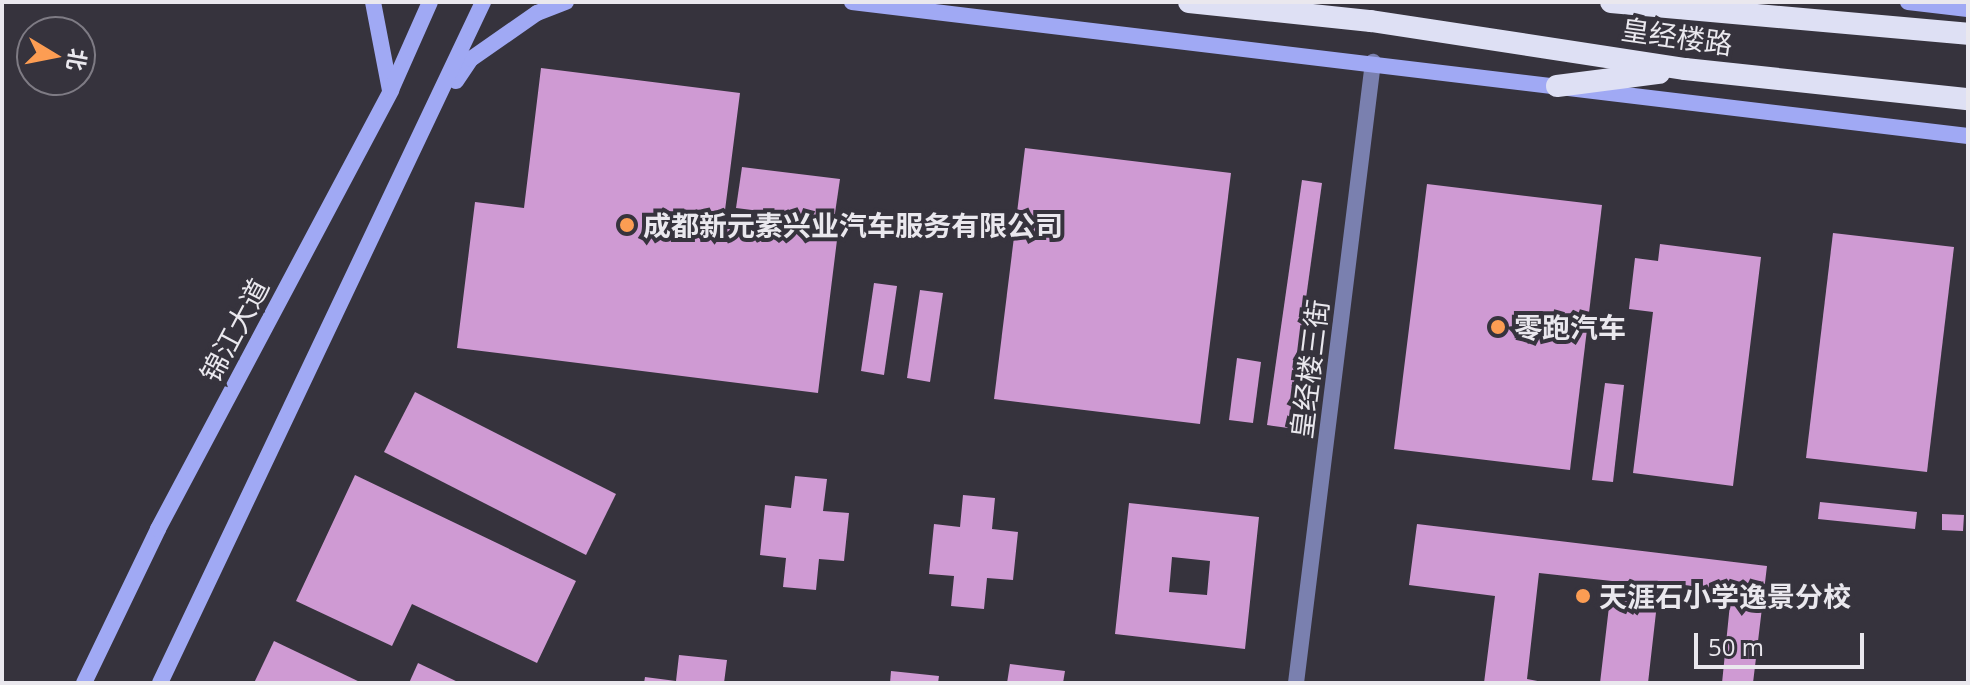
<!DOCTYPE html>
<meta charset="utf-8">
<style>
body{margin:0}
#map{position:relative;width:1970px;height:685px;overflow:hidden;background:#36333d;font-family:"Open Sans","Noto Sans SC",sans-serif}
div>[style]{position:absolute}
.building>*{inset:0;background:#cf9ad3}
.tertiary>*{height:16px;margin:-8px;padding:0 8px;transform-origin:8px;border-radius:8px;background:#7a80af}
.secondary>*{height:16px;margin:-8px;padding:0 8px;transform-origin:8px;border-radius:8px;background:#a0a9f4}
.trunk>*{height:22px;margin:-11px;padding:0 11px;transform-origin:11px;border-radius:11px;background:#dee0f4}
.dots>*{width:22px;height:22px;translate:-50% -50%;box-sizing:border-box;border:4px solid #36333d;border-radius:50%}
span{translate:-50% -50%;white-space:nowrap;text-align:center;line-height:1.15;-webkit-text-stroke:8px #36333d;paint-order:stroke}
.street-label{font-size:28px;color:#eae8ee}
.poi-label{font-size:28px;color:#eae8ee;font-weight:700}
.left{translate:0 -50%;text-align:left}
.frame{position:absolute;inset:0;border:4px solid #eae8ee;pointer-events:none}
.north{position:absolute;left:16px;top:16px;width:80px;height:80px;box-sizing:border-box;background:#36333d;border:2px solid #7e7b84;border-radius:50%;rotate:100deg;font-size:22px;font-weight:700;line-height:32px;text-align:center;color:#eae8ee}
.north::after{content:'';display:block;margin:auto;width:28px;height:36px;background:#fc9d53;clip-path:polygon(50% 0,100% 100%,50% 72%,0 100%)}
.scale{position:absolute;left:1694px;top:633px;width:170px;height:36px;box-sizing:border-box;border:4px solid #eae8ee;border-top:0;padding-left:10px;font-size:24px;line-height:28px;white-space:nowrap;color:#eae8ee;-webkit-text-stroke:6px #36333d;paint-order:stroke}
</style>
<div id="map">
<div class="building">
<div style="clip-path:polygon(541px 68px,740px 93px,724px 218px,838px 232px,818px 393px,457px 348px,475px 202px,524px 208px)"></div>
<div style="clip-path:polygon(1025px 148px,1231px 173px,1200px 424px,994px 399px)"></div>
<div style="clip-path:polygon(742px 167px,840px 179px,834px 220px,736px 208px)"></div>
<div style="clip-path:polygon(1302px 180px,1322px 183px,1288px 428px,1267px 425px)"></div>
<div style="clip-path:polygon(1427px 184px,1602px 205px,1570px 470px,1394px 449px)"></div>
<div style="clip-path:polygon(1833px 233px,1954px 247px,1927px 472px,1806px 458px)"></div>
<div style="clip-path:polygon(1660px 244px,1761px 257px,1733px 486px,1633px 473px,1653px 312px,1629px 309px,1635px 258px,1658px 261px)"></div>
<div style="clip-path:polygon(874px 283px,897px 286px,884px 375px,861px 371px)"></div>
<div style="clip-path:polygon(920px 290px,943px 293px,930px 382px,907px 378px)"></div>
<div style="clip-path:polygon(1237px 358px,1261px 362px,1253px 423px,1229px 420px)"></div>
<div style="clip-path:polygon(1605px 383px,1624px 385px,1613px 482px,1592px 480px)"></div>
<div style="clip-path:polygon(415px 392px,616px 494px,586px 555px,384px 452px)"></div>
<div style="clip-path:polygon(355px 475px,576px 581px,537px 663px,412px 604px,392px 646px,296px 601px)"></div>
<div style="clip-path:polygon(795px 476px,827px 479px,823px 511px,849px 513px,844px 561px,819px 559px,816px 590px,783px 587px,786px 558px,760px 555px,765px 505px,791px 508px)"></div>
<div style="clip-path:polygon(963px 495px,995px 498px,992px 529px,1018px 532px,1013px 580px,987px 578px,984px 609px,951px 606px,954px 576px,929px 574px,934px 524px,960px 527px)"></div>
<div style="clip-path:polygon(1820px 502px,1917px 512px,1915px 529px,1818px 519px)"></div>
<div style="clip-path:polygon(evenodd,1129px 503px,1259px 517px,1245px 649px,1115px 634px,1129px 503px,1172px 557px,1210px 561px,1207px 595px,1169px 592px,1172px 557px)"></div>
<div style="clip-path:polygon(1942px 514px,1964px 515px,1963px 531px,1942px 530px)"></div>
<div style="clip-path:polygon(1417px 524px,1767px 566px,1753px 683px,1722px 683px,1731px 594px,1659px 586px,1648px 683px,1600px 683px,1612px 581px,1539px 573px,1527px 679px,1548px 683px,1484px 683px,1495px 596px,1409px 585px)"></div>
<div style="clip-path:polygon(274px 641px,362px 683px,254px 683px)"></div>
<div style="clip-path:polygon(679px 655px,727px 660px,724px 683px,644px 683px,645px 677px,676px 681px)"></div>
<div style="clip-path:polygon(418px 663px,460px 683px,409px 683px)"></div>
<div style="clip-path:polygon(1010px 664px,1065px 671px,1063px 683px,1007px 683px)"></div>
<div style="clip-path:polygon(891px 671px,939px 676px,938px 683px,890px 683px)"></div>
</div>
<div class="tertiary">
<div style="left:1296px;top:683px;width:626px;rotate:-82.93deg"></div>
</div>
<div class="secondary">
<div style="left:373px;top:2px;width:90px;rotate:79.1deg"></div>
<div style="left:852px;top:2px;width:1124px;rotate:6.85deg"></div>
<div style="left:1908px;top:2px;width:60px;rotate:6.7deg"></div>
<div style="left:456px;top:81px;width:27px;rotate:-56deg"></div>
<div style="left:471px;top:59px;width:80px;rotate:-34.9deg"></div>
<div style="left:537px;top:13px;width:31px;rotate:-21deg"></div>
<div style="left:84px;top:683px;width:171px;rotate:-64.3deg"></div>
<div style="left:158px;top:529px;width:497px;rotate:-62deg"></div>
<div style="left:391px;top:90px;width:96px;rotate:-66.1deg"></div>
<div style="left:160px;top:683px;width:754px;rotate:-64.62deg"></div>
</div>
<div class="trunk">
<div style="left:1189px;top:2px;width:183px;rotate:6deg"></div>
<div style="left:1371px;top:21px;width:318px;rotate:8.7deg"></div>
<div style="left:1685px;top:69px;width:285px;rotate:6.1deg"></div>
<div style="left:1611px;top:2px;width:358px;rotate:5.1deg"></div>
<div style="left:1557px;top:86px;width:103px;rotate:-7.3deg"></div>
</div>
<div class="dots">
<div style="left:627px;top:225px;background:#fc9d53"></div>
<div style="left:1498px;top:327px;background:#fc9d53"></div>
<div style="left:1583px;top:596px;background:#fc9d53"></div>
</div>
<div class="street-label">
<span style="left:1677px;top:36px;rotate:8deg">皇经楼路</span>
<span style="left:234px;top:330px;rotate:-62deg">锦江大道</span>
<span style="left:1309px;top:369px;rotate:-83deg">皇经楼三街</span>
</div>
<div class="poi-label">
<span class="left" style="left:643px;top:225px">成都新元素兴业汽车服务有限公司</span>
<span class="left" style="left:1514px;top:327px">零跑汽车</span>
<span class="left" style="left:1599px;top:596px">天涯石小学逸景分校</span>
</div>
<div class="frame"></div>
<div class="north">北</div>
<div class="scale">50 m</div>
</div>
